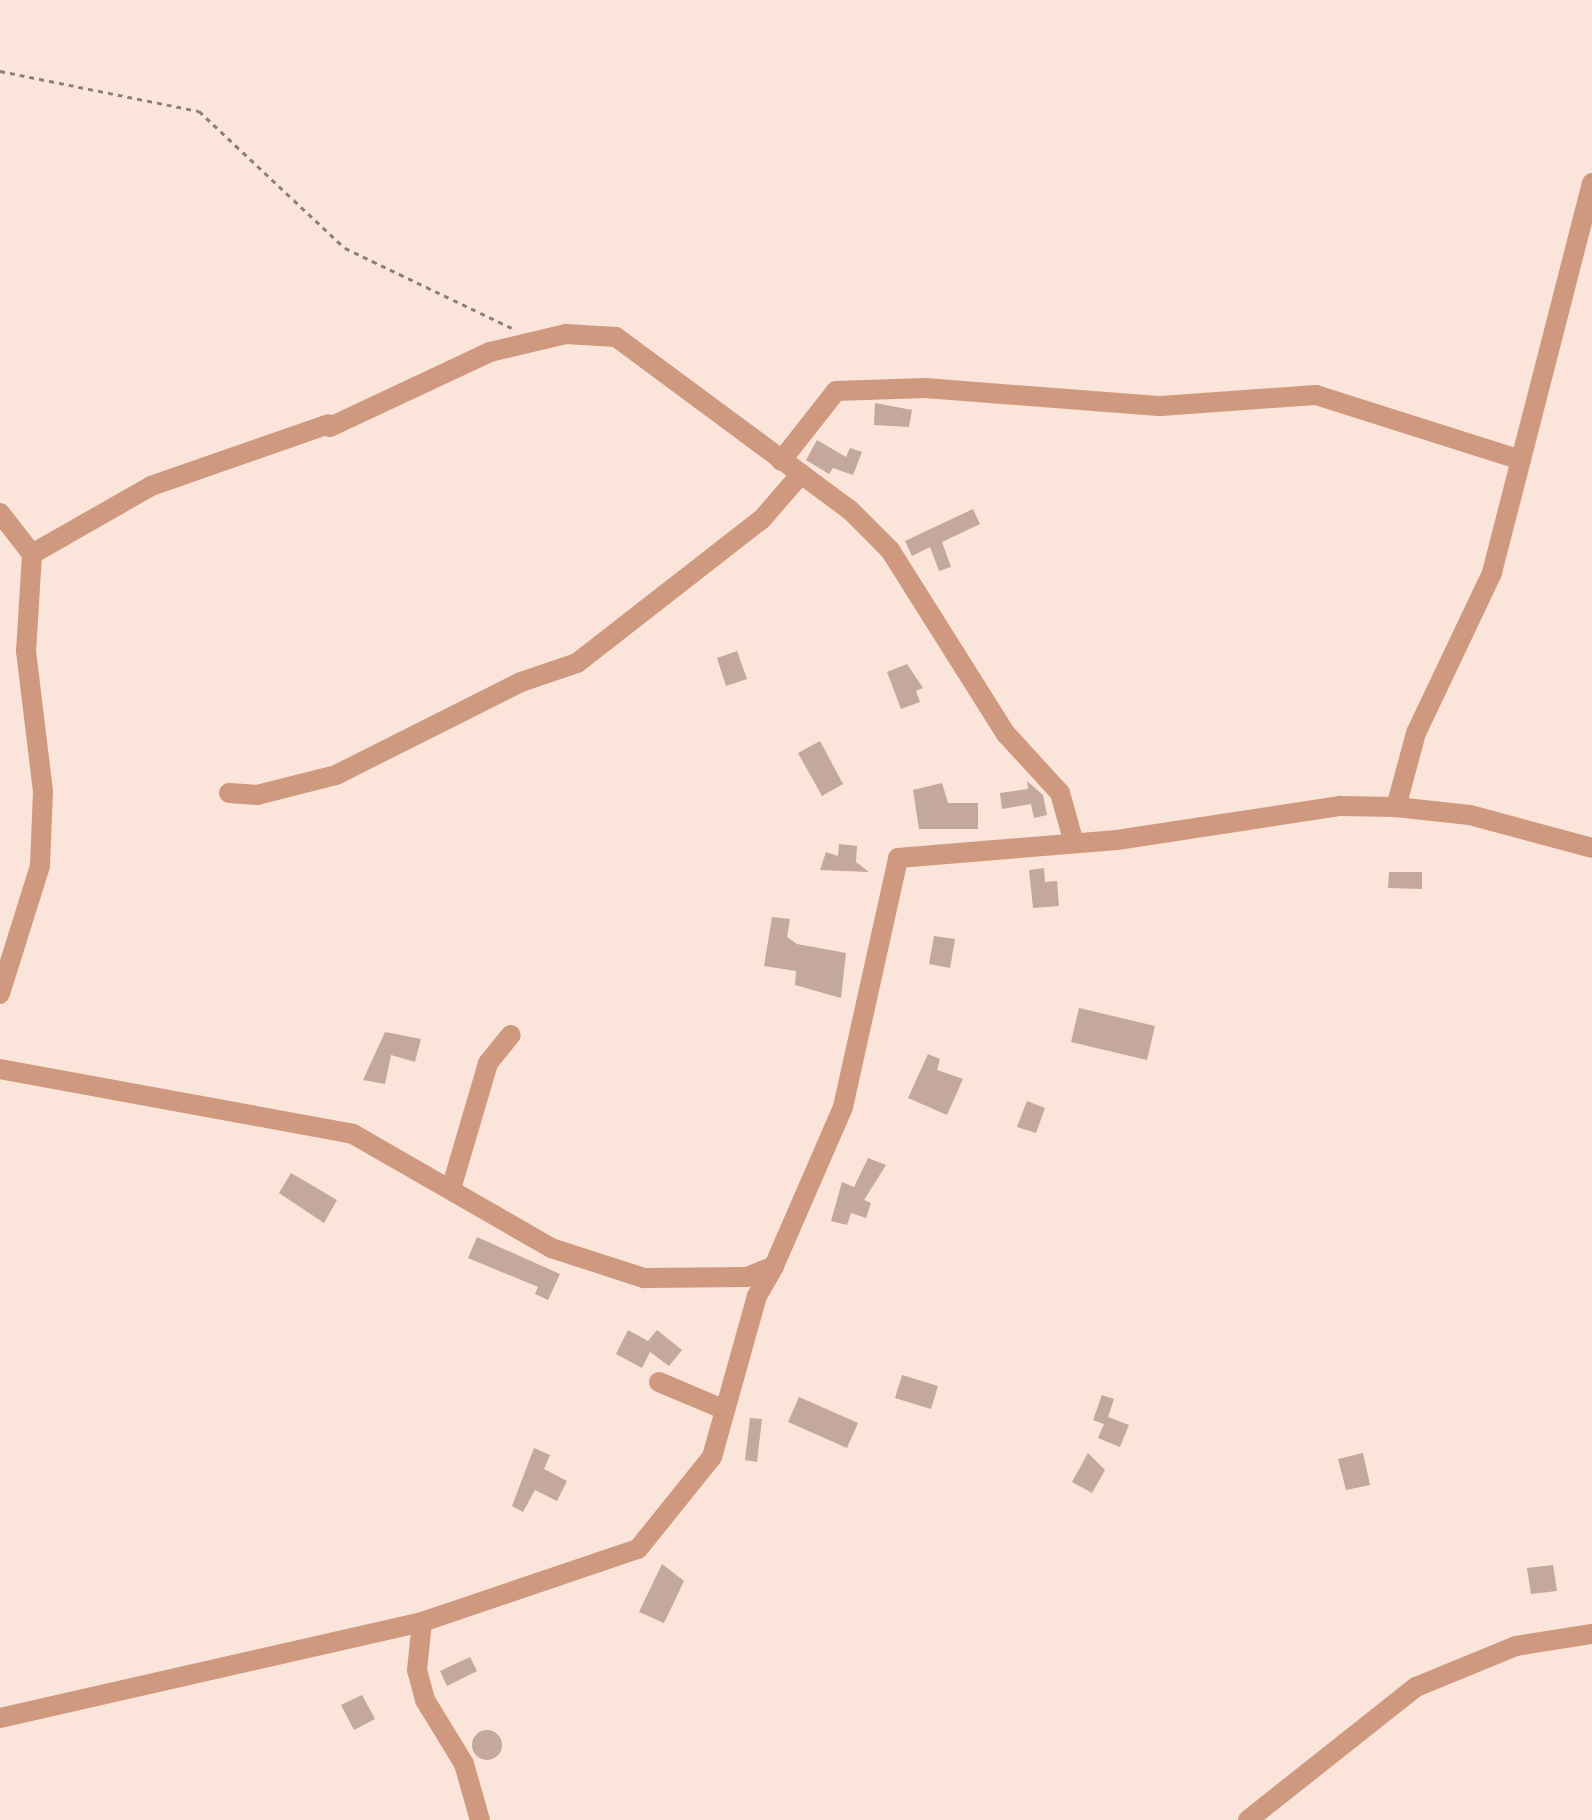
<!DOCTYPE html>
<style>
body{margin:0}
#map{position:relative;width:1592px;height:1820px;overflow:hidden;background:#fbe4d9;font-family:Mulish,sans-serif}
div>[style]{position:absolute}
.building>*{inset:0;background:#c3a89b}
.round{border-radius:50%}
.path>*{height:2.5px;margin-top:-1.25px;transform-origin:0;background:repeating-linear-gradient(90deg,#8e7e76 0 5px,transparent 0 10px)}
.minor>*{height:20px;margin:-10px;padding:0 10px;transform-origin:10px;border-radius:10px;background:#ce997e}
span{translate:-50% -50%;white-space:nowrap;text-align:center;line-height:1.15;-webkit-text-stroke:8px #fbe4d9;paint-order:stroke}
</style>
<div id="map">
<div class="building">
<div style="clip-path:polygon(875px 403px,912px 410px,909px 427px,874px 425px)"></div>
<div style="clip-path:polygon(817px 440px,846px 457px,850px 448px,862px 452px,853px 475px,833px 468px,829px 474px,806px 460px)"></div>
<div style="clip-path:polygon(973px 509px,980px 524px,942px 542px,951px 567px,939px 571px,930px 547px,912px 556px,905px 541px)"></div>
<div style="clip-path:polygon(737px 651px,747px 679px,726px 686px,717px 658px)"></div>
<div style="clip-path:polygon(907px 664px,923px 688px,916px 691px,920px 702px,901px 709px,887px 672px)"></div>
<div style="clip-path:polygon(820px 741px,843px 784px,822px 796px,798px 753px)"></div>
<div style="clip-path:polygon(1027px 781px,1043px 795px,1047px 815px,1034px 818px,1031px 804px,1002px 809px,1000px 793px,1028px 789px)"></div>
<div style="clip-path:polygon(942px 783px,948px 803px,978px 803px,978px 829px,919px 829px,913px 790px)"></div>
<div style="clip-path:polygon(839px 844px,857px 846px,856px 862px,869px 872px,820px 870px,826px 852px,838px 856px)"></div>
<div style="clip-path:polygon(1044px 868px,1045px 882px,1057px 881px,1059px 906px,1033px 908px,1029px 870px)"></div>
<div style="clip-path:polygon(1389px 872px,1422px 872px,1422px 889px,1388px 888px)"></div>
<div style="clip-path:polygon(772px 917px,790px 919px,787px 937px,797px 944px,846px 953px,841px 998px,795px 985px,796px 971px,764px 966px)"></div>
<div style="clip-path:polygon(934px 936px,955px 939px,950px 968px,929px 964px)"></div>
<div style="clip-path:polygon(1079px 1008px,1155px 1026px,1147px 1060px,1071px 1042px)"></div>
<div style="clip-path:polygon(385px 1032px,421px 1039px,415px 1062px,391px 1055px,385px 1084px,363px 1080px)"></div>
<div style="clip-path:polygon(928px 1054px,940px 1059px,937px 1070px,963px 1079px,947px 1115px,908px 1098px)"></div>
<div style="clip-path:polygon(1027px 1101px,1045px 1108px,1036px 1133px,1017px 1127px)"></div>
<div style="clip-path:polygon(868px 1158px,886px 1165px,864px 1200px,871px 1203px,866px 1218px,851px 1213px,847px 1225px,831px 1221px,842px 1182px,854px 1187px)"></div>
<div style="clip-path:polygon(291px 1173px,337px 1200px,324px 1223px,279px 1193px)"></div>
<div style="clip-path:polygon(477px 1237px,560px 1274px,548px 1300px,535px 1294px,538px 1287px,468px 1258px)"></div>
<div style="clip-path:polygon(628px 1330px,648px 1341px,657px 1330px,682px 1350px,669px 1366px,650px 1352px,642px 1368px,616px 1354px)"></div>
<div style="clip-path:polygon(902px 1375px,938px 1386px,931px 1409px,895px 1398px)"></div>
<div style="clip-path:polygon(1102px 1395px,1114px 1399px,1108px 1417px,1129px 1425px,1120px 1447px,1098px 1438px,1104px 1424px,1093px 1420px)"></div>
<div style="clip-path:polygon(799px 1397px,858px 1423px,847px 1448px,788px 1422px)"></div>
<div style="clip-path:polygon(750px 1418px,762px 1419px,757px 1462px,745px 1460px)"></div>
<div style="clip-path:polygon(534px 1448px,550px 1455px,544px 1469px,567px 1481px,557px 1501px,535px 1490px,523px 1512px,512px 1506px)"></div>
<div style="clip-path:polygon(1088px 1453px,1105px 1470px,1092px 1493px,1072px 1482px)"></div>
<div style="clip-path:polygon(1363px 1453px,1370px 1485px,1346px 1490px,1338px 1459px)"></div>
<div style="clip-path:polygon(662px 1564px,684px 1581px,664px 1623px,639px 1612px)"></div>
<div style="clip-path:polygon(1553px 1565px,1557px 1591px,1531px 1594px,1527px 1568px)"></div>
<div style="clip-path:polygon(470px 1657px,477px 1671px,447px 1686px,440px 1671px)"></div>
<div style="clip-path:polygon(362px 1695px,375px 1719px,354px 1730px,341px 1705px)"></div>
<div class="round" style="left:472px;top:1730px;width:30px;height:30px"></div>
</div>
<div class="path">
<div style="left:0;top:71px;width:203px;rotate:11.4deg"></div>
<div style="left:199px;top:111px;width:200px;rotate:43.2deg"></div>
<div style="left:345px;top:248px;width:185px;rotate:25.6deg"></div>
</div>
<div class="minor">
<div style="left:1592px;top:183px;width:403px;rotate:104.4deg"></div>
<div style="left:1492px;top:573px;width:177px;rotate:115.4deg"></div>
<div style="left:1416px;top:733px;width:77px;rotate:105.1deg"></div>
<div style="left:1396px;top:807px;width:74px;rotate:6.2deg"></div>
<div style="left:1470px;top:815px;width:126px;rotate:15.1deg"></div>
<div style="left:330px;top:427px;width:177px;rotate:-25.1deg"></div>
<div style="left:490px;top:352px;width:78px;rotate:-13.3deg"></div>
<div style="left:566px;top:334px;width:50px;rotate:3.4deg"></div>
<div style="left:616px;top:337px;width:291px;rotate:36.5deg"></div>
<div style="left:850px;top:510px;width:57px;rotate:45deg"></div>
<div style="left:890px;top:550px;width:218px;rotate:57.8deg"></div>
<div style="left:1006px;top:734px;width:80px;rotate:47.5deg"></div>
<div style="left:1060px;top:793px;width:52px;rotate:74.4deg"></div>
<div style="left:781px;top:461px;width:89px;rotate:-51.8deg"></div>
<div style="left:836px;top:391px;width:89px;rotate:-1.9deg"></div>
<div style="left:925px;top:388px;width:237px;rotate:4.4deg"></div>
<div style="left:1161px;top:406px;width:155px;rotate:-4.1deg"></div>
<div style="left:1316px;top:395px;width:215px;rotate:17.6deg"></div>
<div style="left:0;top:513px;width:52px;rotate:52deg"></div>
<div style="left:32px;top:554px;width:97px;rotate:93.5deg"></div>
<div style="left:26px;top:651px;width:141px;rotate:83.1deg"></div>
<div style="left:43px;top:791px;width:75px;rotate:92.3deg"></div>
<div style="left:40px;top:866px;width:134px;rotate:107.4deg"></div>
<div style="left:32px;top:554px;width:137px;rotate:-29.7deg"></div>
<div style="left:151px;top:486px;width:188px;rotate:-19.2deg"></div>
<div style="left:229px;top:793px;width:28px;rotate:4deg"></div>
<div style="left:257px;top:795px;width:81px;rotate:-14.2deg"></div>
<div style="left:336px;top:775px;width:207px;rotate:-26.7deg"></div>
<div style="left:521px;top:682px;width:59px;rotate:-18.7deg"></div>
<div style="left:577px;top:663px;width:234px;rotate:-37.9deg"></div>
<div style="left:762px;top:519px;width:60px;rotate:-49.1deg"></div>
<div style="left:0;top:1069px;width:359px;rotate:10.4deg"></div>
<div style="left:353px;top:1134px;width:228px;rotate:29.9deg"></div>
<div style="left:551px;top:1248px;width:98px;rotate:17.9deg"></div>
<div style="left:644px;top:1278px;width:103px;rotate:-0.6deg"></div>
<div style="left:747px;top:1277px;width:29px;rotate:-22deg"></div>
<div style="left:774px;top:1266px;width:173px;rotate:-66.5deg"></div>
<div style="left:843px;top:1107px;width:255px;rotate:-77.5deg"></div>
<div style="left:898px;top:858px;width:220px;rotate:-4.7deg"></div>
<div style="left:1117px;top:840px;width:226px;rotate:-8.7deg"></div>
<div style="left:1340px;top:806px;width:56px;rotate:1deg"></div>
<div style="left:451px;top:1189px;width:131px;rotate:-73.6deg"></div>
<div style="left:488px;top:1063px;width:36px;rotate:-51deg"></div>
<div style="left:659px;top:1382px;width:69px;rotate:22.9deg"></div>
<div style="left:422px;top:1622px;width:48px;rotate:95.9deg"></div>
<div style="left:417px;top:1670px;width:31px;rotate:75deg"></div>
<div style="left:425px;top:1700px;width:75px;rotate:58.6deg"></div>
<div style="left:464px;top:1764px;width:58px;rotate:74.1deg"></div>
<div style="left:0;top:1718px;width:433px;rotate:-12.8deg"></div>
<div style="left:422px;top:1622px;width:228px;rotate:-18.7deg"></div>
<div style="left:638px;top:1549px;width:118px;rotate:-51.2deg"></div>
<div style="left:712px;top:1457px;width:167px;rotate:-74.4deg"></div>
<div style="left:757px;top:1296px;width:34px;rotate:-60deg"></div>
<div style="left:1248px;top:1820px;width:214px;rotate:-38.4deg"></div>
<div style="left:1416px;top:1687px;width:108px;rotate:-22.3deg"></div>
<div style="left:1516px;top:1646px;width:77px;rotate:-9deg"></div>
</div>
</div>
